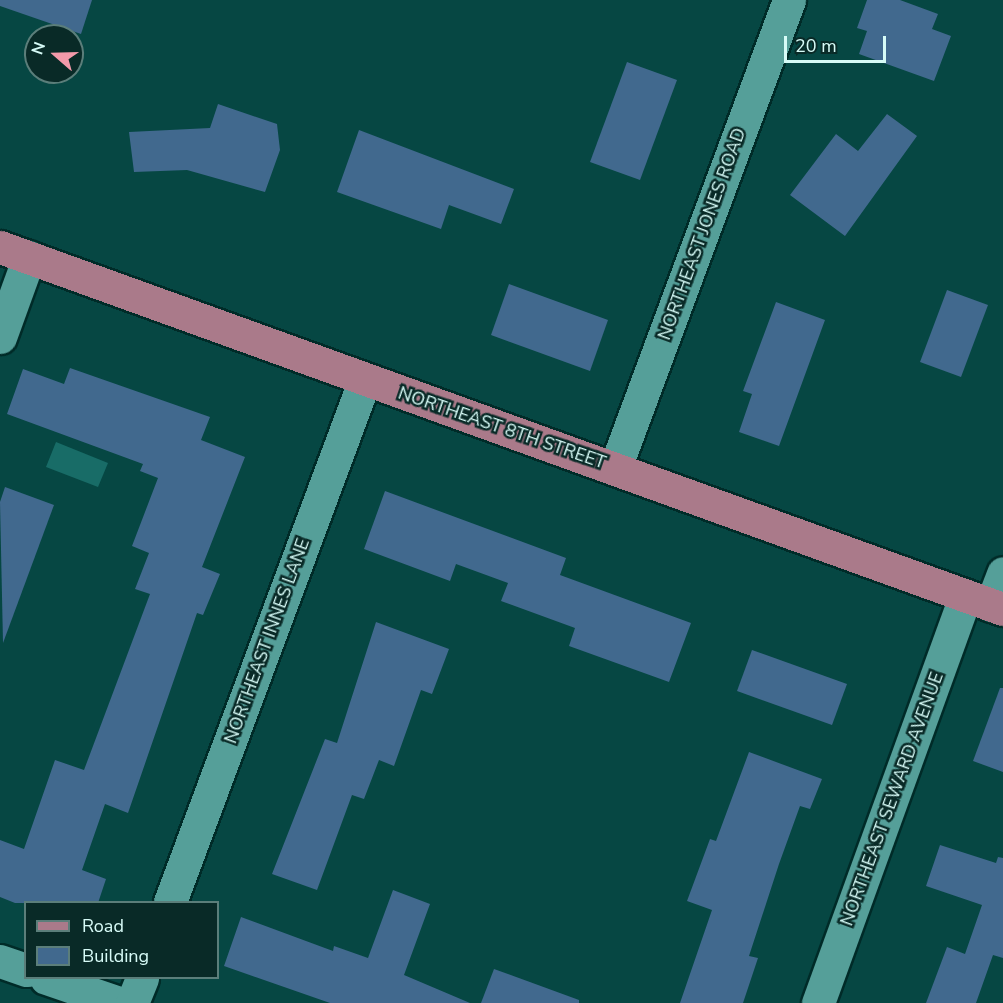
<!DOCTYPE html>
<style>
body{margin:0}
#map{position:relative;width:1003px;height:1003px;overflow:hidden;background:#064743;font-family:"Nunito Sans",sans-serif}
div>[style]{position:absolute}
.water>*{inset:0;background:#186c67}
.building>*{inset:0;background:#41698e}
.roads{filter:drop-shadow(2px 0 #002b28) drop-shadow(-2px 0 #002b28) drop-shadow(0 2px #002b28) drop-shadow(0 -2px #002b28)}
.minor>*{height:33px;margin:-16.5px;padding:0 16.5px;transform-origin:16.5px;border-radius:16.5px;background:#559f99}
.major>*{height:33px;margin:-16.5px;padding:0 16.5px;transform-origin:16.5px;border-radius:16.5px;background:#aa7a8a}
span{translate:-50% -50%;white-space:nowrap;text-align:center;line-height:1.15;-webkit-text-stroke:5px #092a27;paint-order:stroke}
.street-label{font-size:18px;color:#d7fbf7}
.legend{position:absolute;left:24px;top:901px;width:195px;height:78px;box-sizing:border-box;background:#092a27;border:2px solid #5b7e7a;margin:0;padding:8px 10px;list-style:none;font-size:18px;color:#d7fbf7}
.legend li{display:flex;align-items:center;gap:12px;height:30px}
.legend b{width:30px;border:2px solid #5b7e7a}
.north{position:absolute;left:24px;top:24px;width:60px;height:60px;box-sizing:border-box;background:#092a27;border:2px solid #5b7e7a;border-radius:50%;rotate:290deg;font-size:16px;font-weight:700;line-height:24px;text-align:center;color:#d7fbf7}
.north::after{content:'';display:block;margin:auto;width:21px;height:27px;background:#f39aaa;clip-path:polygon(50% 0,100% 100%,50% 72%,0 100%)}
.scale{position:absolute;left:784px;top:36px;width:102px;height:27px;box-sizing:border-box;border:3px solid #d7fbf7;border-top:0;padding-left:8px;font-size:18px;line-height:21px;white-space:nowrap;color:#d7fbf7;-webkit-text-stroke:4px #092a27;paint-order:stroke}
</style>
<div id="map">
<div class="water">
<div style="clip-path:polygon(56px 442px,108px 463px,98px 487px,46px 467px)"></div>
</div>
<div class="building">
<div style="clip-path:polygon(0 0,92px 0,81px 34px,0 6px)"></div>
<div style="clip-path:polygon(867px 0,900px 0,938px 14px,932px 29px,951px 36px,934px 81px,859px 54px,867px 31px,857px 28px)"></div>
<div style="clip-path:polygon(627px 62px,677px 80px,640px 180px,590px 162px)"></div>
<div style="clip-path:polygon(218px 104px,277px 124px,280px 150px,265px 192px,187px 170px,134px 172px,129px 132px,210px 128px)"></div>
<div style="clip-path:polygon(887px 114px,917px 136px,845px 236px,790px 195px,836px 134px,858px 151px)"></div>
<div style="clip-path:polygon(359px 130px,514px 189px,501px 224px,449px 205px,441px 229px,337px 192px)"></div>
<div style="clip-path:polygon(509px 284px,608px 320px,590px 371px,491px 335px)"></div>
<div style="clip-path:polygon(947px 290px,988px 305px,961px 377px,920px 362px)"></div>
<div style="clip-path:polygon(776px 302px,825px 320px,779px 446px,739px 432px,752px 394px,743px 391px)"></div>
<div style="clip-path:polygon(70px 368px,210px 417px,201px 440px,245px 457px,202px 567px,220px 574px,203px 615px,197px 613px,128px 813px,105px 804px,82px 870px,106px 879px,98px 903px,15px 903px,0 897px,0 840px,24px 849px,55px 760px,84px 770px,150px 594px,135px 589px,149px 553px,132px 546px,158px 478px,140px 471px,143px 464px,7px 414px,23px 369px,64px 384px)"></div>
<div style="clip-path:polygon(5px 487px,54px 505px,3px 643px,0 502px)"></div>
<div style="clip-path:polygon(385px 491px,566px 558px,560px 575px,691px 623px,669px 682px,569px 646px,575px 628px,501px 601px,508px 583px,456px 564px,450px 581px,364px 549px)"></div>
<div style="clip-path:polygon(376px 622px,449px 649px,432px 694px,421px 690px,394px 766px,379px 760px,364px 799px,352px 795px,317px 890px,272px 874px,325px 739px,337px 743px)"></div>
<div style="clip-path:polygon(752px 650px,847px 684px,832px 725px,737px 691px)"></div>
<div style="clip-path:polygon(1000px 688px,1003px 688px,1003px 772px,973px 761px)"></div>
<div style="clip-path:polygon(749px 752px,822px 779px,810px 809px,800px 806px,779px 864px,749px 956px,758px 958px,743px 1003px,680px 1003px,712px 910px,687px 901px,710px 839px,716px 841px)"></div>
<div style="clip-path:polygon(940px 845px,996px 863px,998px 857px,1003px 858px,1003px 958px,993px 955px,976px 1003px,926px 1003px,947px 947px,965px 954px,982px 905px,926px 886px)"></div>
<div style="clip-path:polygon(393px 890px,430px 904px,404px 975px,470px 1003px,330px 1003px,224px 966px,241px 917px,333px 951px,334px 946px,368px 958px)"></div>
<div style="clip-path:polygon(494px 969px,579px 1000px,579px 1003px,481px 1003px)"></div>
</div>
<div class="roads">
<div class="minor">
<div style="left:0;top:337px;width:85px;rotate:-70.1deg"></div>
<div style="left:615px;top:468px;width:499px;rotate:-69.6deg"></div>
<div style="left:991px;top:605px;width:34px;rotate:-69deg"></div>
<div style="left:170px;top:902px;width:558px;rotate:-69.55deg"></div>
<div style="left:0;top:961px;width:28px;rotate:19deg"></div>
<div style="left:46px;top:978px;width:77px;rotate:18.9deg"></div>
<div style="left:132px;top:1003px;width:27px;rotate:-68deg"></div>
<div style="left:818px;top:1003px;width:433px;rotate:-70.1deg"></div>
</div>
<div class="major">
<div style="left:0;top:247px;width:1066px;rotate:19.85deg"></div>
</div>
</div>
<div class="street-label">
<span style="left:702px;top:234px;rotate:-70deg">NORTHEAST JONES ROAD</span>
<span style="left:502px;top:428px;rotate:19deg">NORTHEAST 8TH STREET</span>
<span style="left:267px;top:641px;rotate:-70deg">NORTHEAST INNES LANE</span>
<span style="left:892px;top:799px;rotate:-70deg">NORTHEAST SEWARD AVENUE</span>
</div>
<ul class="legend">
<li><b style="height:8px;background:#aa7a8a"></b>Road</li>
<li><b style="height:16px;background:#41698e"></b>Building</li>
</ul>
<div class="north">N</div>
<div class="scale">20 m</div>
</div>
